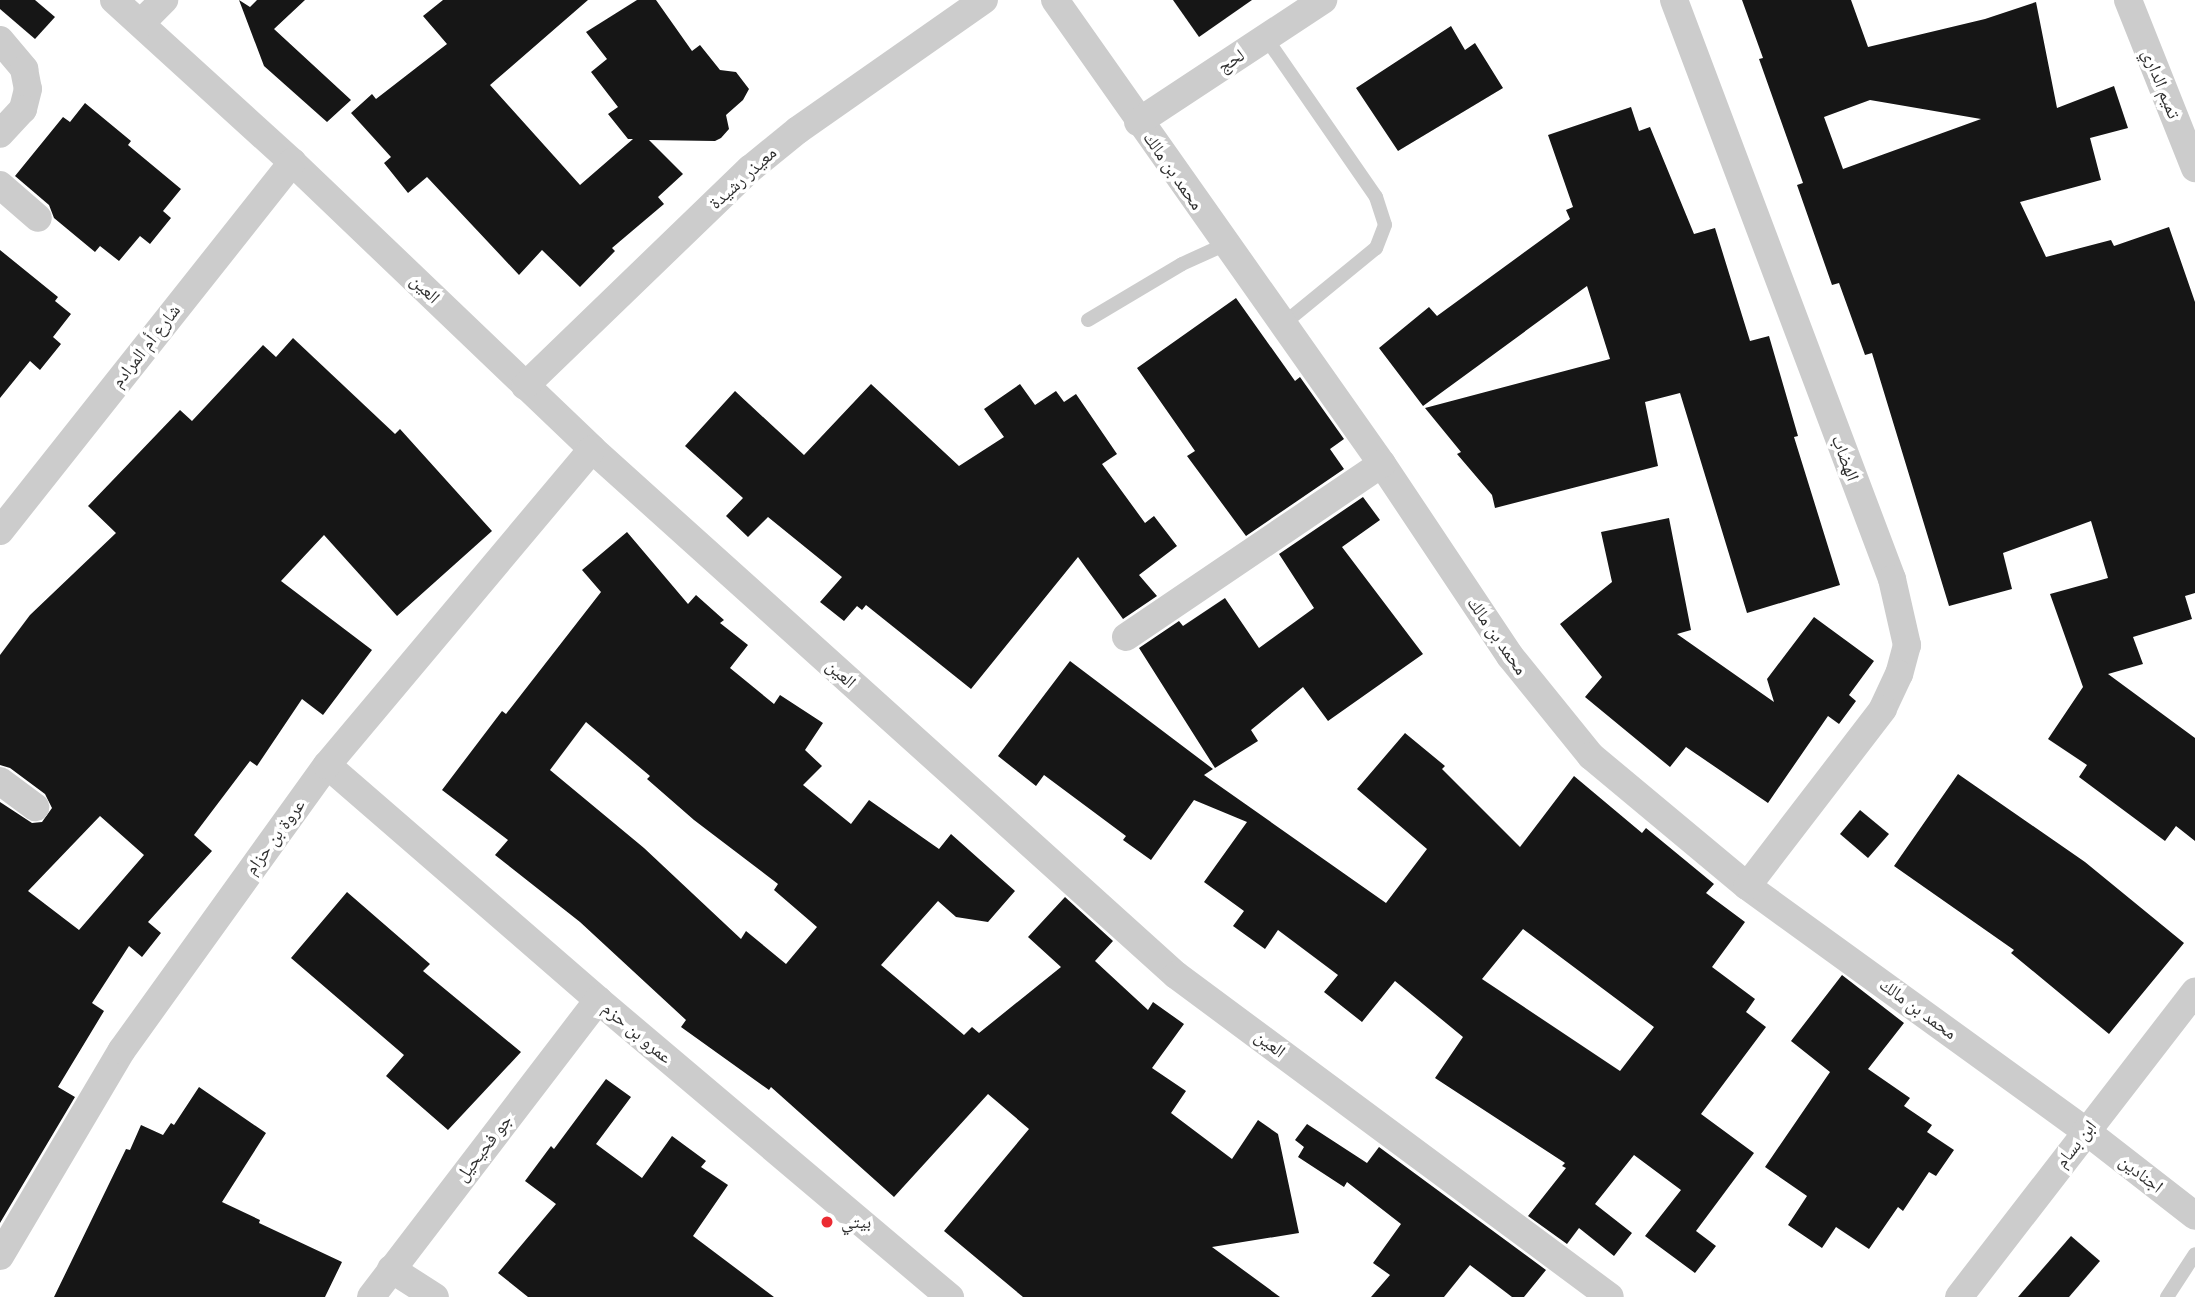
<!DOCTYPE html>
<meta charset="utf-8">
<style>
body{margin:0}
#map{position:relative;width:2195px;height:1297px;overflow:hidden;background:#fff;font-family:Roboto,"Noto Naskh Arabic",sans-serif}
div>[style]{position:absolute}
.building>*{inset:0;background:#161616}
.lane>*{height:14px;margin:-7px;padding:0 7px;transform-origin:7px;border-radius:7px;background:#ccc}
.street>*{height:28px;margin:-14px;padding:0 14px;transform-origin:14px;border-radius:14px;background:#ccc}
.dots>*{width:19px;height:19px;translate:-50% -50%;box-sizing:border-box;border:4px solid #fff;border-radius:50%}
span{translate:-50% -50%;white-space:nowrap;text-align:center;line-height:1.15;-webkit-text-stroke:7px #fff;paint-order:stroke}
.street-label{font-size:18px;color:#2f2f2f}
.poi-label{font-size:18px;color:#2f2f2f}
.left{translate:0 -50%;text-align:left}
</style>
<div id="map">
<div class="building">
<div style="clip-path:polygon(0 0,35px 0,55px 17px,35px 39px,0 9px)"></div>
<div style="clip-path:polygon(239px 0,250px 7px,257px 0,305px 0,274px 29px,351px 100px,327px 122px,264px 66px)"></div>
<div style="clip-path:polygon(443px 0,588px 0,490px 85px,580px 185px,633px 139px,628px 139px,608px 114px,618px 107px,591px 72px,607px 59px,586px 32px,637px 0,656px 0,692px 51px,700px 45px,720px 70px,736px 72px,749px 89px,743px 100px,726px 115px,729px 129px,721px 138px,715px 141px,649px 140px,683px 174px,658px 197px,664px 204px,612px 248px,615px 251px,580px 287px,542px 250px,519px 275px,427px 177px,408px 193px,384px 163px,391px 157px,351px 113px,372px 94px,376px 99px,447px 44px,423px 16px)"></div>
<div style="clip-path:polygon(1173px 0,1252px 0,1199px 37px)"></div>
<div style="clip-path:polygon(evenodd,1742px 0,1851px 0,1868px 47px,1985px 19px,2036px 2px,2057px 108px,2114px 86px,2128px 128px,2090px 138px,2101px 180px,2020px 202px,2046px 257px,2111px 240px,2114px 246px,2169px 227px,2195px 302px,2195px 593px,2185px 596px,2192px 619px,2133px 637px,2143px 664px,2108px 674px,2195px 738px,2195px 841px,2176px 826px,2165px 841px,2079px 777px,2087px 765px,2048px 739px,2083px 687px,2050px 594px,2108px 578px,2091px 521px,2003px 553px,2012px 589px,1949px 606px,1872px 353px,1865px 355px,1839px 283px,1832px 285px,1797px 185px,1803px 183px,1759px 59px,1763px 58px,1742px 0,1870px 100px,1981px 119px,1843px 169px,1824px 117px,1870px 100px)"></div>
<div style="clip-path:polygon(1451px 26px,1465px 50px,1475px 43px,1503px 88px,1398px 151px,1356px 88px)"></div>
<div style="clip-path:polygon(85px 103px,131px 141px,128px 145px,181px 189px,163px 211px,171px 218px,150px 244px,140px 236px,119px 261px,100px 246px,95px 252px,54px 218px,49px 205px,15px 176px,63px 117px,70px 122px)"></div>
<div style="clip-path:polygon(1631px 107px,1639px 131px,1650px 127px,1694px 234px,1715px 228px,1750px 341px,1769px 336px,1798px 436px,1794px 437px,1840px 585px,1747px 613px,1680px 393px,1645px 402px,1658px 466px,1495px 508px,1492px 495px,1457px 454px,1461px 452px,1425px 408px,1610px 359px,1587px 286px,1423px 406px,1379px 348px,1429px 307px,1437px 316px,1570px 219px,1566px 210px,1573px 207px,1548px 135px)"></div>
<div style="clip-path:polygon(0 250px,58px 297px,55px 301px,71px 314px,53px 337px,61px 344px,40px 370px,30px 361px,0 398px)"></div>
<div style="clip-path:polygon(1236px 298px,1295px 381px,1300px 377px,1344px 439px,1330px 449px,1344px 469px,1246px 536px,1187px 456px,1195px 451px,1137px 368px)"></div>
<div style="clip-path:polygon(evenodd,293px 338px,395px 434px,400px 429px,492px 531px,397px 616px,324px 535px,281px 581px,372px 650px,323px 715px,302px 699px,257px 766px,250px 761px,194px 835px,212px 851px,148px 922px,161px 933px,142px 957px,129px 946px,92px 1003px,104px 1011px,58px 1087px,75px 1097px,0 1223px,0 802px,32px 823px,42px 822px,52px 808px,45px 794px,10px 768px,0 765px,0 655px,30px 615px,116px 533px,88px 506px,180px 410px,192px 421px,263px 345px,276px 357px,293px 338px,100px 816px,144px 855px,79px 930px,28px 891px,100px 816px)"></div>
<div style="clip-path:polygon(871px 384px,959px 466px,1004px 437px,984px 409px,1020px 384px,1035px 405px,1056px 391px,1064px 402px,1076px 394px,1117px 454px,1102px 464px,1145px 523px,1154px 516px,1177px 546px,1139px 575px,1157px 596px,1123px 619px,1078px 557px,971px 689px,866px 605px,862px 610px,857px 606px,844px 621px,820px 602px,842px 577px,768px 517px,748px 537px,726px 516px,743px 498px,685px 446px,735px 391px,804px 455px)"></div>
<div style="clip-path:polygon(1363px 497px,1380px 520px,1342px 547px,1423px 654px,1328px 721px,1303px 687px,1251px 730px,1258px 741px,1215px 768px,1139px 648px,1179px 621px,1183px 626px,1225px 598px,1259px 648px,1314px 608px,1279px 554px)"></div>
<div style="clip-path:polygon(1669px 518px,1691px 630px,1677px 634px,1774px 702px,1767px 679px,1814px 617px,1874px 661px,1849px 695px,1856px 701px,1839px 724px,1828px 716px,1768px 803px,1686px 747px,1670px 767px,1585px 697px,1602px 677px,1560px 624px,1612px 582px,1601px 532px)"></div>
<div style="clip-path:polygon(evenodd,627px 532px,688px 604px,696px 595px,724px 620px,720px 623px,748px 645px,730px 668px,774px 704px,780px 695px,823px 723px,805px 750px,822px 766px,803px 785px,851px 824px,869px 800px,939px 849px,951px 834px,1015px 891px,988px 922px,956px 917px,938px 901px,881px 965px,964px 1035px,972px 1027px,979px 1033px,1061px 967px,1028px 937px,1065px 897px,1113px 941px,1095px 961px,1148px 1010px,1153px 1002px,1184px 1024px,1152px 1068px,1186px 1091px,1171px 1113px,1232px 1159px,1258px 1120px,1278px 1134px,1299px 1233px,1212px 1247px,1280px 1297px,1023px 1297px,944px 1231px,1029px 1129px,988px 1094px,894px 1197px,771px 1087px,769px 1090px,681px 1027px,686px 1020px,580px 922px,495px 855px,508px 840px,442px 790px,502px 711px,506px 714px,601px 592px,582px 570px,627px 532px,586px 722px,650px 776px,647px 779px,694px 820px,778px 884px,774px 890px,817px 927px,786px 964px,746px 931px,741px 939px,644px 848px,550px 770px,586px 722px)"></div>
<div style="clip-path:polygon(evenodd,1070px 661px,1213px 769px,1204px 775px,1386px 903px,1427px 849px,1357px 789px,1405px 733px,1445px 766px,1442px 769px,1520px 847px,1574px 776px,1642px 833px,1646px 828px,1714px 884px,1706px 893px,1745px 922px,1712px 967px,1755px 999px,1746px 1012px,1766px 1027px,1701px 1114px,1754px 1153px,1696px 1231px,1716px 1246px,1695px 1273px,1645px 1236px,1681px 1190px,1634px 1155px,1595px 1204px,1632px 1233px,1614px 1256px,1579px 1228px,1567px 1244px,1528px 1216px,1566px 1168px,1562px 1166px,1565px 1163px,1435px 1078px,1463px 1037px,1395px 981px,1362px 1022px,1324px 992px,1338px 975px,1278px 930px,1265px 949px,1233px 926px,1244px 911px,1204px 882px,1247px 822px,1194px 800px,1151px 860px,1123px 840px,1126px 836px,1044px 775px,1036px 786px,998px 756px,1070px 661px,1523px 929px,1654px 1027px,1620px 1071px,1482px 979px,1523px 929px)"></div>
<div style="clip-path:polygon(1958px 774px,2085px 862px,2184px 943px,2109px 1034px,2011px 953px,2014px 950px,1894px 866px)"></div>
<div style="clip-path:polygon(1860px 810px,1889px 834px,1868px 858px,1840px 834px)"></div>
<div style="clip-path:polygon(347px 892px,430px 964px,423px 971px,521px 1052px,448px 1130px,386px 1076px,404px 1055px,291px 958px)"></div>
<div style="clip-path:polygon(1842px 975px,1904px 1023px,1868px 1069px,1910px 1098px,1904px 1106px,1932px 1125px,1927px 1132px,1954px 1150px,1936px 1176px,1929px 1172px,1903px 1211px,1898px 1207px,1869px 1249px,1836px 1227px,1822px 1248px,1788px 1225px,1807px 1196px,1765px 1167px,1830px 1072px,1791px 1041px)"></div>
<div style="clip-path:polygon(606px 1079px,631px 1097px,596px 1144px,642px 1178px,672px 1136px,706px 1161px,701px 1167px,728px 1185px,693px 1236px,774px 1297px,528px 1297px,498px 1273px,556px 1204px,525px 1181px,551px 1146px,554px 1149px)"></div>
<div style="clip-path:polygon(199px 1087px,266px 1133px,222px 1202px,260px 1220px,259px 1223px,342px 1262px,325px 1297px,54px 1297px,126px 1149px,130px 1150px,141px 1125px,163px 1135px,171px 1123px,174px 1125px)"></div>
<div style="clip-path:polygon(1307px 1124px,1367px 1163px,1379px 1147px,1546px 1270px,1524px 1297px,1512px 1297px,1470px 1265px,1444px 1297px,1371px 1297px,1390px 1275px,1373px 1263px,1401px 1224px,1347px 1182px,1344px 1187px,1298px 1157px,1304px 1147px,1295px 1140px)"></div>
<div style="clip-path:polygon(2071px 1236px,2100px 1261px,2069px 1297px,2018px 1297px)"></div>
</div>
<div class="lane">
<div style="left:1266px;top:38px;width:193px;rotate:55.3deg"></div>
<div style="left:1376px;top:197px;width:29px;rotate:72deg"></div>
<div style="left:1385px;top:225px;width:25px;rotate:111deg"></div>
<div style="left:1376px;top:248px;width:120px;rotate:140.7deg"></div>
<div style="left:1088px;top:320px;width:109px;rotate:-30.8deg"></div>
<div style="left:1182px;top:264px;width:48px;rotate:-24.4deg"></div>
<div style="left:2167px;top:1297px;width:51px;rotate:-56.9deg"></div>
</div>
<div class="street">
<div style="left:114px;top:0;width:241px;rotate:42.3deg"></div>
<div style="left:292px;top:162px;width:415px;rotate:43.7deg"></div>
<div style="left:592px;top:449px;width:786px;rotate:42.01deg"></div>
<div style="left:1176px;top:975px;width:540px;rotate:36.57deg"></div>
<div style="left:1055px;top:0;width:568px;rotate:54.83deg"></div>
<div style="left:1382px;top:464px;width:231px;rotate:56.3deg"></div>
<div style="left:1510px;top:656px;width:129px;rotate:51deg"></div>
<div style="left:1591px;top:756px;width:203px;rotate:39.8deg"></div>
<div style="left:1747px;top:886px;width:418px;rotate:35.9deg"></div>
<div style="left:2086px;top:1131px;width:138px;rotate:37.9deg"></div>
<div style="left:1674px;top:0;width:619px;rotate:69.37deg"></div>
<div style="left:1892px;top:579px;width:68px;rotate:77.2deg"></div>
<div style="left:1907px;top:645px;width:30px;rotate:105deg"></div>
<div style="left:1899px;top:674px;width:38px;rotate:115deg"></div>
<div style="left:1883px;top:709px;width:223px;rotate:127.5deg"></div>
<div style="left:2128px;top:0;width:181px;rotate:68.3deg"></div>
<div style="left:141px;top:23px;width:33px;rotate:-45deg"></div>
<div style="left:0;top:40px;width:38px;rotate:50deg"></div>
<div style="left:24px;top:69px;width:20px;rotate:79deg"></div>
<div style="left:28px;top:89px;width:21px;rotate:104deg"></div>
<div style="left:23px;top:109px;width:34px;rotate:133deg"></div>
<div style="left:1138px;top:122px;width:222px;rotate:-33.4deg"></div>
<div style="left:0;top:185px;width:50px;rotate:41deg"></div>
<div style="left:525px;top:386px;width:313px;rotate:-44deg"></div>
<div style="left:750px;top:169px;width:62px;rotate:-39.1deg"></div>
<div style="left:798px;top:130px;width:227px;rotate:-35deg"></div>
<div style="left:0;top:531px;width:471px;rotate:-51.6deg"></div>
<div style="left:1126px;top:637px;width:309px;rotate:-34.1deg"></div>
<div style="left:327px;top:765px;width:359px;rotate:40.9deg"></div>
<div style="left:598px;top:1000px;width:461px;rotate:40.2deg"></div>
<div style="left:0;top:781px;width:44px;rotate:36.6deg"></div>
<div style="left:0;top:1256px;width:239px;rotate:-59.4deg"></div>
<div style="left:122px;top:1050px;width:351px;rotate:-54.3deg"></div>
<div style="left:327px;top:765px;width:412px;rotate:-50deg"></div>
<div style="left:391px;top:1269px;width:52px;rotate:32.5deg"></div>
<div style="left:371px;top:1297px;width:374px;rotate:-52.6deg"></div>
<div style="left:1959px;top:1297px;width:386px;rotate:-52.3deg"></div>
</div>
<div class="dots">
<div style="left:827px;top:1222px;background:#eb2b32"></div>
</div>
<div class="street-label">
<span style="left:1231px;top:61px;rotate:-33deg">لحج</span>
<span style="left:2161px;top:84px;rotate:68deg">تميم الداري</span>
<span style="left:1173px;top:171px;rotate:55deg">محمد بن مالك</span>
<span style="left:743px;top:178px;rotate:-42deg">معيذر رشيدة</span>
<span style="left:425px;top:289px;rotate:44deg">العين</span>
<span style="left:146px;top:346px;rotate:-52deg">شارع أم المرادم</span>
<span style="left:1845px;top:458px;rotate:69deg">الهضاب</span>
<span style="left:1497px;top:636px;rotate:55deg">محمد بن مالك</span>
<span style="left:841px;top:674px;rotate:42deg">العين</span>
<span style="left:275px;top:837px;rotate:-54deg">عروة بن حزام</span>
<span style="left:1918px;top:1009px;rotate:36deg">محمد بن مالك</span>
<span style="left:637px;top:1033px;rotate:40deg">عمرو بن حزم</span>
<span style="left:1270px;top:1044px;rotate:37deg">العين</span>
<span style="left:2076px;top:1144px;rotate:-52deg">ابن بسام</span>
<span style="left:484px;top:1148px;rotate:-52deg">جو فحيحيل</span>
<span style="left:2141px;top:1174px;rotate:38deg">اجنادين</span>
</div>
<div class="poi-label">
<span class="left" style="left:841px;top:1222px">بيتي</span>
</div>
</div>
